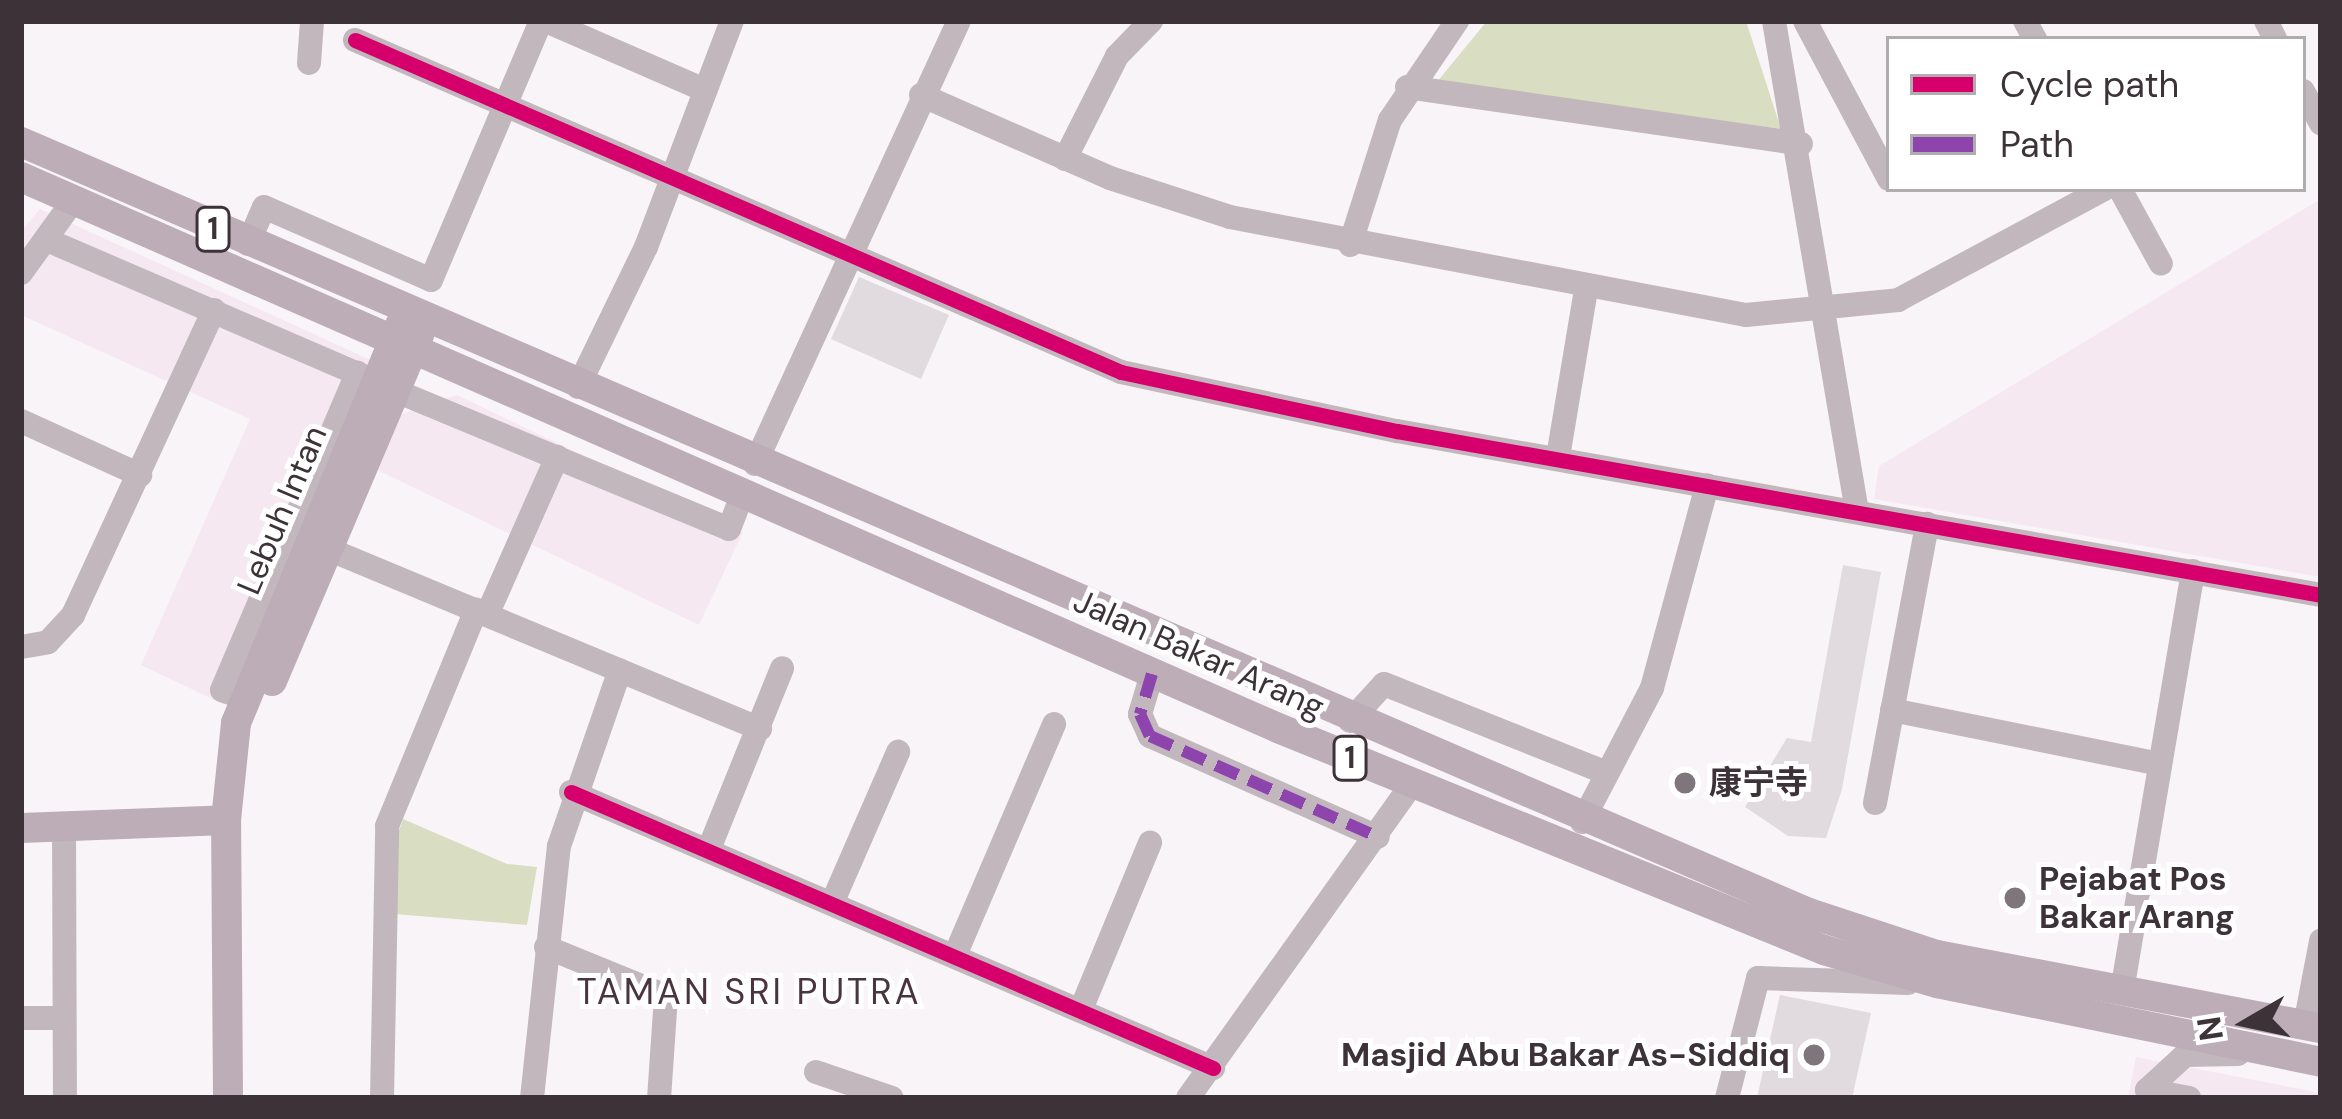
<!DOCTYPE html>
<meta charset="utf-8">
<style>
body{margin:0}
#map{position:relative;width:2342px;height:1119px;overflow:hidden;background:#f9f4f7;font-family:"DM Sans","Noto Sans SC",sans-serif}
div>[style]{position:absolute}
.built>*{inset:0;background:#f6e8f0}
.green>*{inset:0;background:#d9ddc1}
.building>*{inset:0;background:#e1dade}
.minor>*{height:24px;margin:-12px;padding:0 12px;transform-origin:12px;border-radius:12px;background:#c3b7be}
.major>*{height:30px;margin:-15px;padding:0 15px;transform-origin:15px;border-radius:15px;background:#bdadb6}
.quiet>*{height:12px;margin-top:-6px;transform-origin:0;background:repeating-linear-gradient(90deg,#8e44ad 0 24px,transparent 0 36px)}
.cycleway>*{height:15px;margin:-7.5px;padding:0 7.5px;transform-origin:7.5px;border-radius:7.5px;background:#d6006c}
.dots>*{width:33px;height:33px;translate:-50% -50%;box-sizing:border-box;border:6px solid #fff;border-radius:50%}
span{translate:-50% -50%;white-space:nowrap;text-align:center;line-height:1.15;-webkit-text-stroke:10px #fff;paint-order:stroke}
.shield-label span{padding:3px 9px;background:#fff;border:3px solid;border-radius:9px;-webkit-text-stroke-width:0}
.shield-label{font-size:30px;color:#3d3238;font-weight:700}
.street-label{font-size:33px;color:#3d3238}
.poi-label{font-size:33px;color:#3d3238;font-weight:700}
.left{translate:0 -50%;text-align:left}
.right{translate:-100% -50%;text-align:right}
.neighbourhood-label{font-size:36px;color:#493440;letter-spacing:3px}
.frame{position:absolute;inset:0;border:24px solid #3d3238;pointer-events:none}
.legend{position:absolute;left:1886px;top:36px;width:420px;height:156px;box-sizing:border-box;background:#fff;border:3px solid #b1adaf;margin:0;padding:15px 21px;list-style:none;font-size:36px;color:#3d3238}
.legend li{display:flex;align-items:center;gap:24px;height:60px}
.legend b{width:60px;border:3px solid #b1adaf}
.north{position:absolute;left:2186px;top:963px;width:120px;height:120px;-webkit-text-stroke:9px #fff;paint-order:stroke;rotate:261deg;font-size:33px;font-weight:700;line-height:48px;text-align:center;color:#3d3238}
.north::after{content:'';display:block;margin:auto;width:42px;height:54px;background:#3d3238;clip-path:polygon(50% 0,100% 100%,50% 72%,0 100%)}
</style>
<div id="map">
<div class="built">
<div style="clip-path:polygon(2319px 200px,2321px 577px,1874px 499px,1879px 466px)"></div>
<div style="clip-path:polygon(40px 209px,375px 362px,223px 704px,141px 665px,250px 419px,21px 315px,21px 231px)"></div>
<div style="clip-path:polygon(457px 395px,743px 532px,699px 625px,369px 466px,402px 414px)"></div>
<div style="clip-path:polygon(2136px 1057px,2321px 1093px,2321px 1098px,2128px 1098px)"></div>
</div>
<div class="green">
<div style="clip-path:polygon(1487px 21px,1746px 21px,1781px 129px,1437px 82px)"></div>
<div style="clip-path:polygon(403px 819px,507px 864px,537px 867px,527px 925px,395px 914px,392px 852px)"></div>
</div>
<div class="building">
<div style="clip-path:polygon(859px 277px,949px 315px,921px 379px,831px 339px)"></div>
<div style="clip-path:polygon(1843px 565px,1881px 572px,1842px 789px,1826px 838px,1788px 836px,1745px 807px,1787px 738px,1811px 742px)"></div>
<div style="clip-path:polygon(1780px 995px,1871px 1013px,1852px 1098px,1757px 1098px)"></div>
</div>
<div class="minor">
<div style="left:546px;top:21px;width:173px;rotate:23.5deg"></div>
<div style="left:1774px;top:21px;width:498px;rotate:80.4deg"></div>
<div style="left:1805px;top:21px;width:179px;rotate:62deg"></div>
<div style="left:2025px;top:21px;width:21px;rotate:61deg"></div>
<div style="left:2266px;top:21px;width:20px;rotate:63deg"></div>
<div style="left:355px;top:40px;width:835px;rotate:23.43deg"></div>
<div style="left:1121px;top:372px;width:282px;rotate:12.1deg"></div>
<div style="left:1397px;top:431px;width:938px;rotate:10.06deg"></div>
<div style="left:309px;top:63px;width:42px;rotate:-85.9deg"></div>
<div style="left:1407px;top:87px;width:398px;rotate:8.2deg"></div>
<div style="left:2303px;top:91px;width:37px;rotate:61deg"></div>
<div style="left:921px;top:95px;width:206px;rotate:23.7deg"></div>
<div style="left:1110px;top:178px;width:126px;rotate:18deg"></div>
<div style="left:1230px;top:217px;width:525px;rotate:10.75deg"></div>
<div style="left:1746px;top:315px;width:153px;rotate:-5.6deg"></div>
<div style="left:1898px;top:300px;width:234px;rotate:-28.3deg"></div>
<div style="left:1065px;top:159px;width:115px;rotate:-63.2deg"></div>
<div style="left:1117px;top:56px;width:49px;rotate:-45.8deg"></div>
<div style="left:2120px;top:189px;width:85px;rotate:61.3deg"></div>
<div style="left:47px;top:240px;width:352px;rotate:23.3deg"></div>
<div style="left:248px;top:244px;width:40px;rotate:-66.6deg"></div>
<div style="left:264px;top:207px;width:182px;rotate:23.6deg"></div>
<div style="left:431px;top:280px;width:281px;rotate:-67deg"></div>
<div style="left:1350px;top:245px;width:131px;rotate:-72.3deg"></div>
<div style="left:1390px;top:120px;width:120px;rotate:-55.9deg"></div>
<div style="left:21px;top:273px;width:84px;rotate:-54.2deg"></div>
<div style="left:578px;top:387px;width:156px;rotate:-64.1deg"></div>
<div style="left:646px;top:247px;width:242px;rotate:-69.2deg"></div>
<div style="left:396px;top:391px;width:360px;rotate:22.5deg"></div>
<div style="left:729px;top:529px;width:36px;rotate:-69deg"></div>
<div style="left:21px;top:421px;width:131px;rotate:24.4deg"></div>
<div style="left:1558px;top:457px;width:169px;rotate:-80.5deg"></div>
<div style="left:755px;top:464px;width:488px;rotate:-65.3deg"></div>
<div style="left:328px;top:549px;width:468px;rotate:22.6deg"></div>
<div style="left:487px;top:615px;width:173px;rotate:-66.1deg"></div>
<div style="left:21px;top:647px;width:27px;rotate:-10deg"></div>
<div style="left:48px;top:642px;width:37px;rotate:-47deg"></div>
<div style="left:73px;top:615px;width:336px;rotate:-65.2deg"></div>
<div style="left:1152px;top:674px;width:42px;rotate:106.7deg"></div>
<div style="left:1140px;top:714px;width:24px;rotate:66deg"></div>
<div style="left:1150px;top:736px;width:249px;rotate:23.9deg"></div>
<div style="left:244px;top:698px;width:23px;rotate:-160deg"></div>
<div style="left:222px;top:690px;width:345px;rotate:-66.9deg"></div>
<div style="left:1892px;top:710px;width:272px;rotate:11.4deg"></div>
<div style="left:1350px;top:721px;width:50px;rotate:-47.4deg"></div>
<div style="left:1384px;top:684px;width:239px;rotate:21.8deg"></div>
<div style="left:571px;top:792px;width:699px;rotate:23.26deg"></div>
<div style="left:1875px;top:803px;width:284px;rotate:-79.4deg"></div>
<div style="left:1582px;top:822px;width:151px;rotate:-62.4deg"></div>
<div style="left:1652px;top:688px;width:210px;rotate:-74.8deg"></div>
<div style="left:64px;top:827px;width:271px;rotate:89.8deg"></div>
<div style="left:709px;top:849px;width:195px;rotate:-68deg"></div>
<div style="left:833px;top:901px;width:163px;rotate:-66.4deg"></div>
<div style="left:546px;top:947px;width:130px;rotate:22.2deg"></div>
<div style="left:666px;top:996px;width:102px;rotate:93.9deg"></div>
<div style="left:956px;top:953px;width:249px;rotate:-66.8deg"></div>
<div style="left:2122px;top:991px;width:426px;rotate:-80.4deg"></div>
<div style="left:1082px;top:1007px;width:178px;rotate:-67.5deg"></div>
<div style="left:21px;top:1018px;width:43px"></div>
<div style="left:2305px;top:1025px;width:86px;rotate:-79.2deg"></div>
<div style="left:816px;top:1072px;width:80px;rotate:18.9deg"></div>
<div style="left:2147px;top:1090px;width:52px;rotate:-42.6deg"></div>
<div style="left:2185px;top:1055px;width:53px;rotate:-1.1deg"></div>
<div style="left:2147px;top:1090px;width:43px;rotate:10.8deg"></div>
<div style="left:382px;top:1098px;width:272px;rotate:-88.9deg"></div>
<div style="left:387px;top:826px;width:234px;rotate:-67.6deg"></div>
<div style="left:532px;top:1098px;width:253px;rotate:-83.9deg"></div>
<div style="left:559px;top:846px;width:186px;rotate:-70.9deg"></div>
<div style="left:1188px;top:1098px;width:386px;rotate:-54.5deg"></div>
<div style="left:1727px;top:1098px;width:124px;rotate:-75.5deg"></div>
<div style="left:1758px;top:978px;width:150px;rotate:1.9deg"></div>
</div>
<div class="major">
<div style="left:21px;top:142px;width:1947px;rotate:23.33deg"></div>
<div style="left:1809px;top:913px;width:135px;rotate:18.2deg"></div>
<div style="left:1937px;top:955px;width:391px;rotate:10.8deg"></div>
<div style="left:21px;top:177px;width:1372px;rotate:23.67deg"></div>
<div style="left:1278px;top:728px;width:589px;rotate:22.13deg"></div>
<div style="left:1824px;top:950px;width:118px;rotate:16.3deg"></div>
<div style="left:1937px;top:983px;width:392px;rotate:11.6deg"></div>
<div style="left:272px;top:681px;width:378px;rotate:-67deg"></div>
<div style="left:21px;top:828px;width:205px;rotate:-2.2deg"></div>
<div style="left:228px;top:1098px;width:278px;rotate:-90.4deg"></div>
<div style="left:226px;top:820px;width:98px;rotate:-84.1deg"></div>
<div style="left:236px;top:723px;width:430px;rotate:-67.6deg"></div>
</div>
<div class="quiet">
<div style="left:1152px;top:674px;width:42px;rotate:106.7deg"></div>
<div style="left:1140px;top:714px;width:24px;rotate:66deg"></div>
<div style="left:1150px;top:736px;width:249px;rotate:23.9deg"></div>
</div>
<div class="cycleway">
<div style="left:355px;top:40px;width:835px;rotate:23.43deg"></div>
<div style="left:1121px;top:372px;width:282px;rotate:12.1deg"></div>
<div style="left:1397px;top:431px;width:938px;rotate:10.06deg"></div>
<div style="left:571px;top:792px;width:699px;rotate:23.26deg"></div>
</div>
<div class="dots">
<div style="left:1685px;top:783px;background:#7f767b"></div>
<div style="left:2015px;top:898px;background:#7f767b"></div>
<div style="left:1814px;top:1055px;background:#7f767b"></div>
</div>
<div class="shield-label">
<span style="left:213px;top:229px">1</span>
<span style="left:1350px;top:758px">1</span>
</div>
<div class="street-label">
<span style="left:282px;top:510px;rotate:-67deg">Lebuh Intan</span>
<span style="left:1199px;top:654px;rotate:24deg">Jalan Bakar Arang</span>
</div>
<div class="poi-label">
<span class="left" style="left:1709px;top:783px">康宁寺</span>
<span class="left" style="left:2039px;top:898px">Pejabat Pos<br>Bakar Arang</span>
<span class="right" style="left:1790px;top:1055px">Masjid Abu Bakar As-Siddiq</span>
</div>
<div class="neighbourhood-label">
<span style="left:749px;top:992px">TAMAN SRI PUTRA</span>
</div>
<div class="frame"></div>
<ul class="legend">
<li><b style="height:15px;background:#d6006c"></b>Cycle path</li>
<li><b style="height:15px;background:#8e44ad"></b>Path</li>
</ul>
<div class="north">N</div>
</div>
